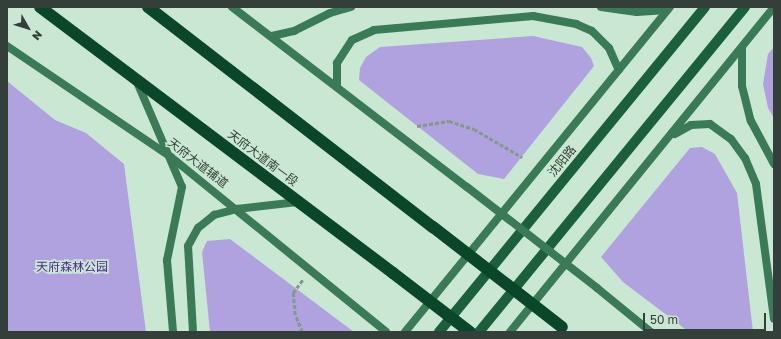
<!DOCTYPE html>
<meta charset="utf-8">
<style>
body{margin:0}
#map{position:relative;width:781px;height:339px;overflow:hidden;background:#cae7d4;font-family:"Golos Text","Noto Sans SC",sans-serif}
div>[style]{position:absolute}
.green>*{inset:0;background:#b0a2df}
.path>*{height:2.5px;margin-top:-1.25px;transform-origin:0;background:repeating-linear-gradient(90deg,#83988b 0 4px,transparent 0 6px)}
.secondary>*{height:8px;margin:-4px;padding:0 4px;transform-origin:4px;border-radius:4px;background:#3a7a57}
.primary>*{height:10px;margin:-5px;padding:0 5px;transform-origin:5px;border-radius:5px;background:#1c5f3d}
.highway>*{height:12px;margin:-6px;padding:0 6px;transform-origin:6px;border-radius:6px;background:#0a462a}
.secondary-bridge>*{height:8px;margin:-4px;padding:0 4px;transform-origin:4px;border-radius:4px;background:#3a7a57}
.highway-bridge>*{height:12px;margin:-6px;padding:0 6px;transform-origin:6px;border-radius:6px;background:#0a462a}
span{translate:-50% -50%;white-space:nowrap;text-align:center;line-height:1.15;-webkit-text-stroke:3.5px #cae7d4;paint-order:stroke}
.street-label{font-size:12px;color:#333f38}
.park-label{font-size:12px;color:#4d298f}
.frame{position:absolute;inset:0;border:8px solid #333f38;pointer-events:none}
.north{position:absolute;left:8px;top:8px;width:40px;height:40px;-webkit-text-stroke:3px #cae7d4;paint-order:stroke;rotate:129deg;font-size:11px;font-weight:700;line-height:16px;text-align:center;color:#333f38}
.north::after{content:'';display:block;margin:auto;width:14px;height:18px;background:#333f38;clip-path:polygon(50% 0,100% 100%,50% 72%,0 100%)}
.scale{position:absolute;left:643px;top:313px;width:123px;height:18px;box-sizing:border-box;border:2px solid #333f38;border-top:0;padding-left:5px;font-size:12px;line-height:14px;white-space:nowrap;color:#333f38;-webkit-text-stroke:3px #cae7d4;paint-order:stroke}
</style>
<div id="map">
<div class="green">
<div style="clip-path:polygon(533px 36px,582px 47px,591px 58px,594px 66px,504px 179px,478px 174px,359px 80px,360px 68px,366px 57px,380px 47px)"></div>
<div style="clip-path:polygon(774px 47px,774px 118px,768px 108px,763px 84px,768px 54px)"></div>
<div style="clip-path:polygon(7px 81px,55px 120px,86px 133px,124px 164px,146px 332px,7px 332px)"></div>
<div style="clip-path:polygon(702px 147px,715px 154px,737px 193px,753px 332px,689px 332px,623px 282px,601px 257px,690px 148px)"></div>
<div style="clip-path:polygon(230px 239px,354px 332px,210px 332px,202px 252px,207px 241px)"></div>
</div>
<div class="path">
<div style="left:417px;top:126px;width:32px;rotate:-9deg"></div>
<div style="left:449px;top:121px;width:26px;rotate:18deg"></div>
<div style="left:474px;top:129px;width:56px;rotate:30.3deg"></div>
<div style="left:302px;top:332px;width:18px;rotate:-112deg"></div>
<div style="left:295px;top:315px;width:22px;rotate:-95deg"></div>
<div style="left:293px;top:293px;width:17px;rotate:-54deg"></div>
</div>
<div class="secondary">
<div style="left:232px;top:7px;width:296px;rotate:37.5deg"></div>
<div style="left:601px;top:7px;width:36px;rotate:8deg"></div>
<div style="left:637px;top:12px;width:30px;rotate:-4deg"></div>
<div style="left:272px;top:36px;width:23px;rotate:-13deg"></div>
<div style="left:294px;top:31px;width:40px;rotate:-26.6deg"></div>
<div style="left:330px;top:13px;width:22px;rotate:-16deg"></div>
<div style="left:7px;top:46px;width:198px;rotate:34.1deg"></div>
<div style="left:171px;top:157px;width:277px;rotate:39.1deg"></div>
<div style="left:742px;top:48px;width:38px;rotate:90deg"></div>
<div style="left:742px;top:86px;width:36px;rotate:76deg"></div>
<div style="left:751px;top:121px;width:49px;rotate:61.9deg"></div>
<div style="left:137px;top:82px;width:114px;rotate:66.8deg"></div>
<div style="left:182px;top:187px;width:75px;rotate:101.6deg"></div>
<div style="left:167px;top:260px;width:72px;rotate:85.2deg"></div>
<div style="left:337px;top:86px;width:23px;rotate:-90deg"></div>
<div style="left:337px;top:63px;width:27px;rotate:-57deg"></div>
<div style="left:352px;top:40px;width:24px;rotate:-24deg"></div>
<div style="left:374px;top:30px;width:160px;rotate:-5deg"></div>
<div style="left:533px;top:16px;width:44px;rotate:10.5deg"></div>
<div style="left:576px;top:24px;width:17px;rotate:24deg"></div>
<div style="left:592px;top:31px;width:24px;rotate:45deg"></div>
<div style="left:609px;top:48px;width:24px;rotate:66deg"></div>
<div style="left:675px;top:134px;width:18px;rotate:-29deg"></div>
<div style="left:691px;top:125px;width:19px;rotate:-3deg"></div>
<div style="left:710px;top:124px;width:26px;rotate:36deg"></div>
<div style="left:731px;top:139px;width:24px;rotate:54deg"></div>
<div style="left:745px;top:158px;width:28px;rotate:67deg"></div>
<div style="left:756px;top:184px;width:136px;rotate:82.4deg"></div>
<div style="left:597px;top:288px;width:70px;rotate:39.2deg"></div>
<div style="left:193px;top:332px;width:86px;rotate:-93.3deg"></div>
<div style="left:188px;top:246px;width:21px;rotate:-61deg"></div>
<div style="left:198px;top:228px;width:21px;rotate:-39deg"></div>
<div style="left:214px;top:215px;width:24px;rotate:-15deg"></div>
<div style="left:237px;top:209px;width:61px;rotate:-6.5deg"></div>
<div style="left:405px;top:332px;width:419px;rotate:-50.8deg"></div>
<div style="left:510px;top:332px;width:419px;rotate:-50.9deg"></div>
</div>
<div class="primary">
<div style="left:439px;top:332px;width:420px;rotate:-50.7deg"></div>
<div style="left:479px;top:332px;width:420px;rotate:-50.7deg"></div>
</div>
<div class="highway">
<div style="left:40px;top:7px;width:442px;rotate:37deg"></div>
<div style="left:148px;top:7px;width:360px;rotate:37.7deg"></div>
</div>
<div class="secondary-bridge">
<div style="left:467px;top:187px;width:165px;rotate:37.8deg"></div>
</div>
<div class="highway-bridge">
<div style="left:433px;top:227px;width:163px;rotate:37.8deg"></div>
<div style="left:393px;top:273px;width:97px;rotate:37.5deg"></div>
</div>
<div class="street-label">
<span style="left:263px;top:158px;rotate:37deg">天府大道南一段</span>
<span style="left:562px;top:161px;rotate:-51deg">沈阳路</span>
<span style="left:198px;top:163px;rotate:38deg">天府大道辅道</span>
</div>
<div class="park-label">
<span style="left:72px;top:267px">天府森林公园</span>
</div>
<div class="frame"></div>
<div class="north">N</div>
<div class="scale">50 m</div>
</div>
